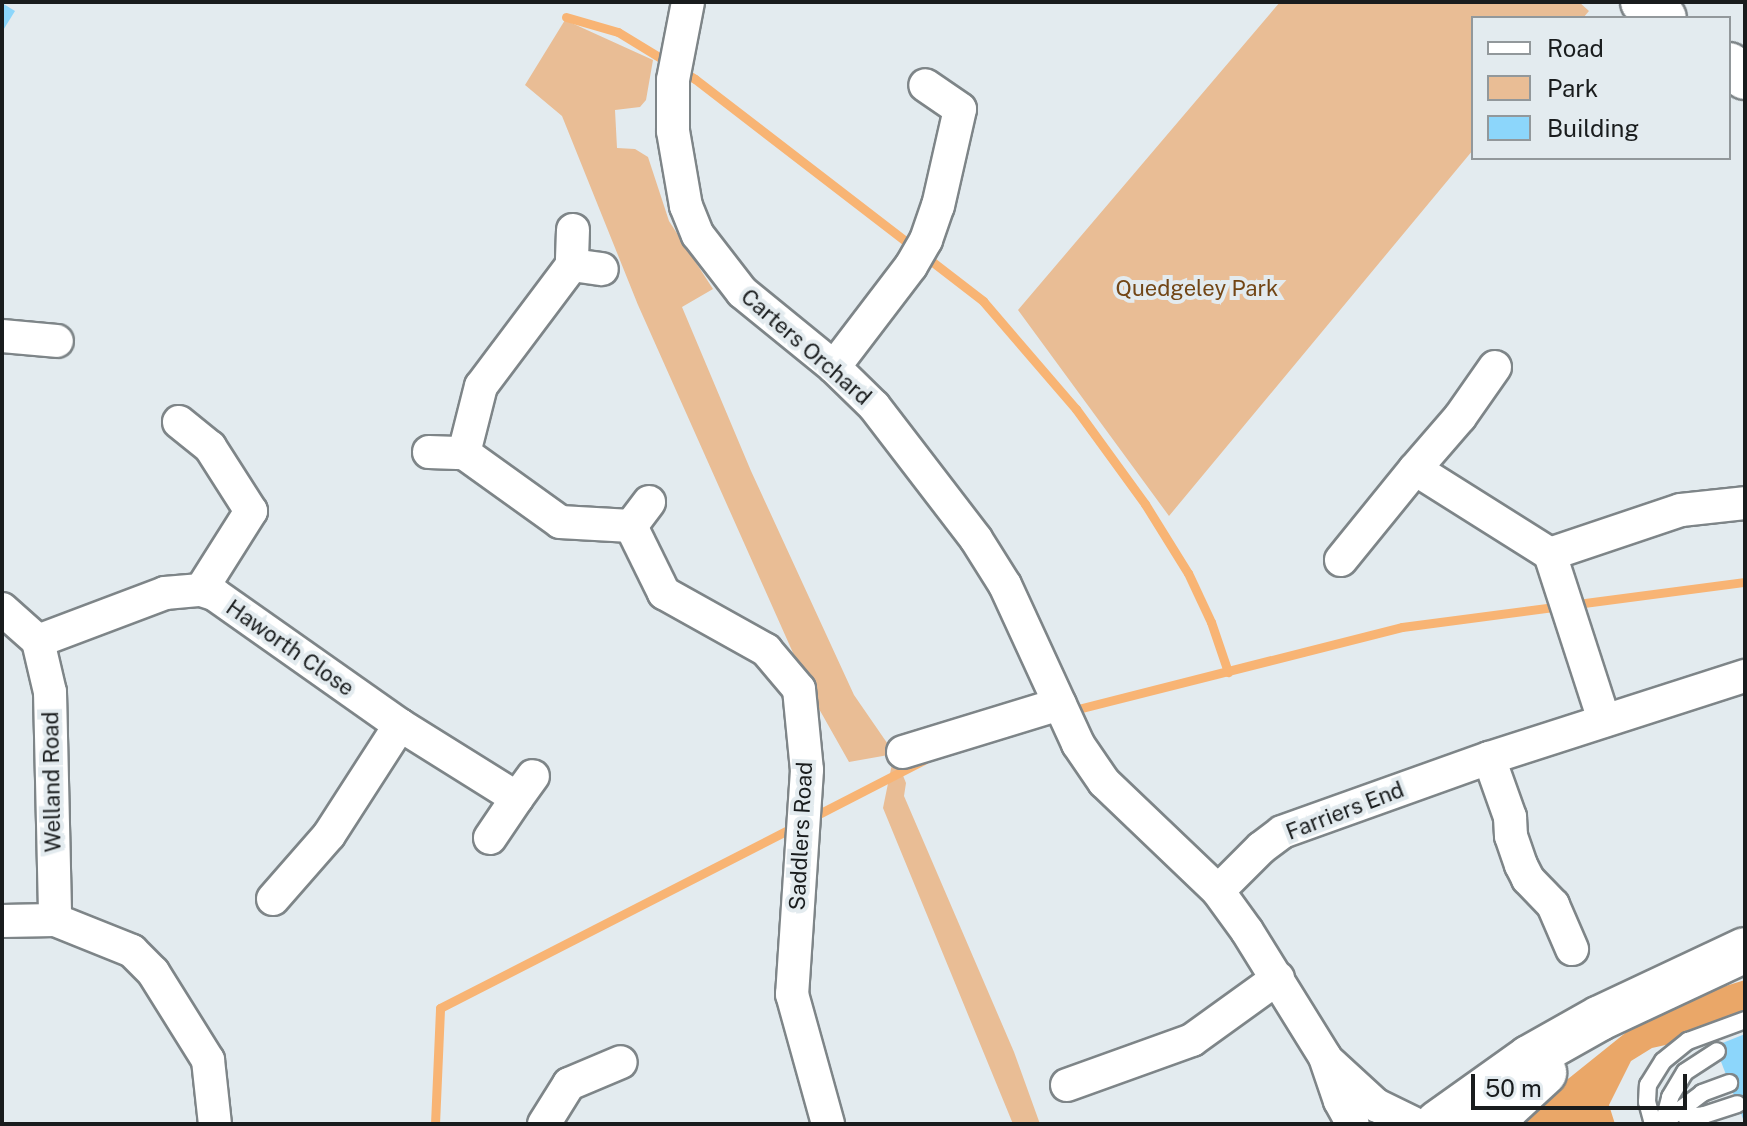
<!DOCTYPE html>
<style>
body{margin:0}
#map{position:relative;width:1747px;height:1126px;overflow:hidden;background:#e3ebef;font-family:"Public Sans",sans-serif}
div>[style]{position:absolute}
.green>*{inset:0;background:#e9bd95}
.forest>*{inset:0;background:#eaa768}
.stream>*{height:9px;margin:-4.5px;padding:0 4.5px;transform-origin:4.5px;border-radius:4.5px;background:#f8b474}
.building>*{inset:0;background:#8cd6fb}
.roads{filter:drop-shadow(2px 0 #7e8588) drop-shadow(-2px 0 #7e8588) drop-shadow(0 2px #7e8588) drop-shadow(0 -2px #7e8588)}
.lane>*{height:16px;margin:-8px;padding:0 8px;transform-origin:8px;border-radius:8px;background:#fff}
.street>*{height:32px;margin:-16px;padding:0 16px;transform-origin:16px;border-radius:16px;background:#fff}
.secondary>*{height:44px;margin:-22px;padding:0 22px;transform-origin:22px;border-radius:22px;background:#fff}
span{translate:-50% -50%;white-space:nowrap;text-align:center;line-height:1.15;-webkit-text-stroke:8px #e3ebef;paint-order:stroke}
.park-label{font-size:22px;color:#724616}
.street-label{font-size:22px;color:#191c1d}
.frame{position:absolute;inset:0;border:4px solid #191c1d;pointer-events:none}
.legend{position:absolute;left:1471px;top:16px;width:260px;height:144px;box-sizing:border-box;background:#e3ebef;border:2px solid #92989b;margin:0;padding:10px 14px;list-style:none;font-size:24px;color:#191c1d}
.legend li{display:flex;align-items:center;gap:16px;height:40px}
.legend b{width:40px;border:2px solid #92989b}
.scale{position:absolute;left:1471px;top:1074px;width:216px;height:36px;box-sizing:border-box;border:4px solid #191c1d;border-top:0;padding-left:10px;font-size:24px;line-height:28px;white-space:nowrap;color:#191c1d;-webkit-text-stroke:6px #e3ebef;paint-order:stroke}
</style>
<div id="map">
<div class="green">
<div style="clip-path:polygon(1280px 2px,1579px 2px,1589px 11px,1583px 18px,1473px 18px,1473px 150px,1169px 516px,1018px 310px)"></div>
<div style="clip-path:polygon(565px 20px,653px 60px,646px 100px,640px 107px,615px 110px,617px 148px,635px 149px,648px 157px,669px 221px,713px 289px,682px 307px,751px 471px,854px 695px,894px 753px,906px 783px,904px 796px,1014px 1052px,1040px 1124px,1013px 1124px,883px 808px,894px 754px,849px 762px,814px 700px,638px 305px,562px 116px,525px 85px)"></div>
</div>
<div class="forest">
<div style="clip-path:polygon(1745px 980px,1745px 1011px,1679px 1042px,1652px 1048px,1631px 1061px,1609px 1105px,1615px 1124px,1522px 1124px,1553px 1091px,1629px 1030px,1690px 997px)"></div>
</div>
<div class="stream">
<div style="left:566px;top:17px;width:54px;rotate:16.1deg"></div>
<div style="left:618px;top:32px;width:90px;rotate:31.4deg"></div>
<div style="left:695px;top:79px;width:364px;rotate:37.6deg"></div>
<div style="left:983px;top:301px;width:143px;rotate:49.3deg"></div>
<div style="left:1076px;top:409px;width:117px;rotate:54deg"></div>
<div style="left:1145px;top:504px;width:81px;rotate:58.1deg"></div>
<div style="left:1188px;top:573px;width:54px;rotate:64.9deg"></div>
<div style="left:1211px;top:622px;width:53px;rotate:71.2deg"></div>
<div style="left:1070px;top:711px;width:342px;rotate:-14.2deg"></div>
<div style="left:1402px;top:627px;width:346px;rotate:-7.5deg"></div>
<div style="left:809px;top:819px;width:129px;rotate:-27.2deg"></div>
<div style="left:435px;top:1124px;width:116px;rotate:-87.5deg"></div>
<div style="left:440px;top:1008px;width:400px;rotate:-27.1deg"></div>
</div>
<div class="building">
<div style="clip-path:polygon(2px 3px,15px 11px,2px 32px)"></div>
<div style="clip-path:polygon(1745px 1034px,1745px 1124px,1715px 1046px)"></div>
</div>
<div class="roads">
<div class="lane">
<div style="left:1672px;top:1116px;width:38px;rotate:-37deg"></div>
<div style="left:1702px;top:1093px;width:29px;rotate:-20deg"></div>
<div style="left:1686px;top:1117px;width:18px;rotate:-6deg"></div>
<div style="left:1704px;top:1115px;width:35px;rotate:-18deg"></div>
<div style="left:1653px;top:1124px;width:23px;rotate:-105deg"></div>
<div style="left:1647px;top:1102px;width:17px;rotate:-87deg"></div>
<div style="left:1648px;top:1085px;width:28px;rotate:-58deg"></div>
<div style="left:1663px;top:1061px;width:32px;rotate:-39deg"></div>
<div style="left:1688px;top:1041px;width:61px;rotate:-20.2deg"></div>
<div style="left:1663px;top:1124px;width:28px;rotate:-75deg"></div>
<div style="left:1670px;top:1097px;width:29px;rotate:-59deg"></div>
<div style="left:1685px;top:1072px;width:38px;rotate:-33deg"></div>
</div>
<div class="street">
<div style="left:688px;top:2px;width:79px;rotate:100.9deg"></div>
<div style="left:673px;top:80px;width:51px;rotate:90deg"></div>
<div style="left:673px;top:131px;width:76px;rotate:80.2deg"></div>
<div style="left:686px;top:206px;width:31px;rotate:68deg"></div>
<div style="left:698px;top:235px;width:72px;rotate:52.3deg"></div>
<div style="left:742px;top:292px;width:119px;rotate:39.2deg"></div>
<div style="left:834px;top:367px;width:56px;rotate:44.3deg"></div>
<div style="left:874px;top:406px;width:168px;rotate:52.5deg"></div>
<div style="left:976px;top:539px;width:54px;rotate:57.8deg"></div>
<div style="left:1005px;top:585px;width:175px;rotate:65.3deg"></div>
<div style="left:1078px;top:744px;width:46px;rotate:55.6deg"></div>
<div style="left:1104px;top:782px;width:158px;rotate:43.7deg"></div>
<div style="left:1218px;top:891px;width:49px;rotate:54.1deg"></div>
<div style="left:1247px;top:931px;width:148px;rotate:58.2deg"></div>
<div style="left:1325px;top:1057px;width:46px;rotate:71.2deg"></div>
<div style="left:1340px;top:1101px;width:26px;rotate:61deg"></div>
<div style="left:573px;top:230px;width:35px;rotate:92deg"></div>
<div style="left:572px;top:265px;width:151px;rotate:126.9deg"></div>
<div style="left:481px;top:386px;width:69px;rotate:104.2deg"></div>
<div style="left:464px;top:453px;width:118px;rotate:35.7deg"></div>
<div style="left:560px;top:522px;width:71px;rotate:3.2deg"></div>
<div style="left:631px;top:526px;width:75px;rotate:63.8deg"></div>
<div style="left:664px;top:593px;width:117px;rotate:29.2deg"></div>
<div style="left:766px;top:650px;width:51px;rotate:49.8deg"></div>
<div style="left:799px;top:689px;width:81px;rotate:84.4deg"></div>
<div style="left:807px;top:770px;width:225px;rotate:93.8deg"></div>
<div style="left:792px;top:994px;width:135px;rotate:74.5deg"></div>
<div style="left:572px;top:265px;width:30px;rotate:8deg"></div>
<div style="left:2px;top:336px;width:55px;rotate:5.2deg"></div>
<div style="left:834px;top:367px;width:127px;rotate:-52.7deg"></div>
<div style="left:911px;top:266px;width:30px;rotate:-60deg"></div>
<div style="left:926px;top:240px;width:36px;rotate:-71deg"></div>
<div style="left:938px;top:206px;width:99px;rotate:-77.2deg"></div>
<div style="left:960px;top:109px;width:42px;rotate:-145.6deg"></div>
<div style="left:179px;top:422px;width:40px;rotate:39deg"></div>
<div style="left:210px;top:447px;width:76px;rotate:57.4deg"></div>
<div style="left:251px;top:511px;width:93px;rotate:122.3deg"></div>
<div style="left:429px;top:452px;width:35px;rotate:2deg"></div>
<div style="left:1415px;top:469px;width:69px;rotate:-49.1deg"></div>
<div style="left:1460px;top:417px;width:61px;rotate:-55deg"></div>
<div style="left:631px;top:526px;width:30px;rotate:-53deg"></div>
<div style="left:1550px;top:554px;width:138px;rotate:-18.6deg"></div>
<div style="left:1681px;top:510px;width:64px;rotate:-6.2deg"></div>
<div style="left:1341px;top:560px;width:117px;rotate:-50.9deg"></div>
<div style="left:1415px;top:469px;width:160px;rotate:32.2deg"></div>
<div style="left:1550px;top:554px;width:175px;rotate:72deg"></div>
<div style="left:2px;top:609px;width:48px;rotate:41.6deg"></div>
<div style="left:38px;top:641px;width:52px;rotate:76.8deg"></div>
<div style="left:50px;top:692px;width:228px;rotate:88.7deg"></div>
<div style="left:55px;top:920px;width:53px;rotate:178.9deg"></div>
<div style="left:38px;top:641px;width:136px;rotate:-20.7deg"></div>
<div style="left:165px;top:593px;width:36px;rotate:-5deg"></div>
<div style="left:201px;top:590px;width:14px;rotate:17deg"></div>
<div style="left:214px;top:594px;width:228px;rotate:35.2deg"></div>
<div style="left:400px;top:725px;width:138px;rotate:32deg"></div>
<div style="left:517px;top:798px;width:27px;rotate:-54deg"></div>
<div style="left:903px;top:752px;width:164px;rotate:-17deg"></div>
<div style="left:1489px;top:758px;width:63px;rotate:70.4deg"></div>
<div style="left:1510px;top:817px;width:19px;rotate:87deg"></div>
<div style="left:1511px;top:836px;width:31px;rotate:71deg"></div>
<div style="left:1521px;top:865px;width:16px;rotate:63deg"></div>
<div style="left:1528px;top:879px;width:36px;rotate:46deg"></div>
<div style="left:1553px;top:905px;width:48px;rotate:66.6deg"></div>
<div style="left:490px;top:838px;width:48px;rotate:-56deg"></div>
<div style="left:1218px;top:891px;width:61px;rotate:-45deg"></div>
<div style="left:1261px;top:848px;width:26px;rotate:-37deg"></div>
<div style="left:1282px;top:832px;width:220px;rotate:-19.7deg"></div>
<div style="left:1489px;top:758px;width:269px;rotate:-17.8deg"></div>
<div style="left:273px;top:899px;width:85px;rotate:-48.8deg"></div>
<div style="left:329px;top:835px;width:131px;rotate:-57.2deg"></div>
<div style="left:55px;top:920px;width:83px;rotate:21.9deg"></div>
<div style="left:132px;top:951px;width:30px;rotate:45deg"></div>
<div style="left:153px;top:972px;width:104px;rotate:58deg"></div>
<div style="left:208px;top:1060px;width:64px;rotate:83.8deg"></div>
<div style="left:1327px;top:1060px;width:67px;rotate:42.6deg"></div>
<div style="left:1376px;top:1105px;width:41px;rotate:25.9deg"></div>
<div style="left:1067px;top:1085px;width:133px;rotate:-19.8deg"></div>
<div style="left:1192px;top:1040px;width:106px;rotate:-35.8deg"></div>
<div style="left:544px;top:1124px;width:47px;rotate:-58deg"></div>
<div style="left:569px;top:1084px;width:56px;rotate:-22.9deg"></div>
</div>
<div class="secondary">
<div style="left:1643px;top:2px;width:26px;rotate:37deg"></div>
<div style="left:1729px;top:65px;width:20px;rotate:37deg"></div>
<div style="left:1438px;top:1123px;width:112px;rotate:-35.5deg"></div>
<div style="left:1529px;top:1058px;width:81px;rotate:-29.4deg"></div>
<div style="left:1600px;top:1018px;width:160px;rotate:-25.1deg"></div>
<div style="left:1494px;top:1124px;width:20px;rotate:-53deg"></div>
<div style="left:1506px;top:1108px;width:52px;rotate:-42.6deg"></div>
</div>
</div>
<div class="park-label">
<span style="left:1197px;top:289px">Quedgeley Park</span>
</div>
<div class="street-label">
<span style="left:806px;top:347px;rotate:41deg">Carters Orchard</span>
<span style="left:290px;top:648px;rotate:35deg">Haworth Close</span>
<span style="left:52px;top:782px;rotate:-91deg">Welland Road</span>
<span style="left:1345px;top:811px;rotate:-21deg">Farriers End</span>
<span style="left:801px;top:836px;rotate:-87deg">Saddlers Road</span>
</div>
<div class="frame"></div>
<ul class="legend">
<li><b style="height:10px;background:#fff"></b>Road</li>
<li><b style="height:22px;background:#e9bd95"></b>Park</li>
<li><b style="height:22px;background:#8cd6fb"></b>Building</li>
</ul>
<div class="scale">50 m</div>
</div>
